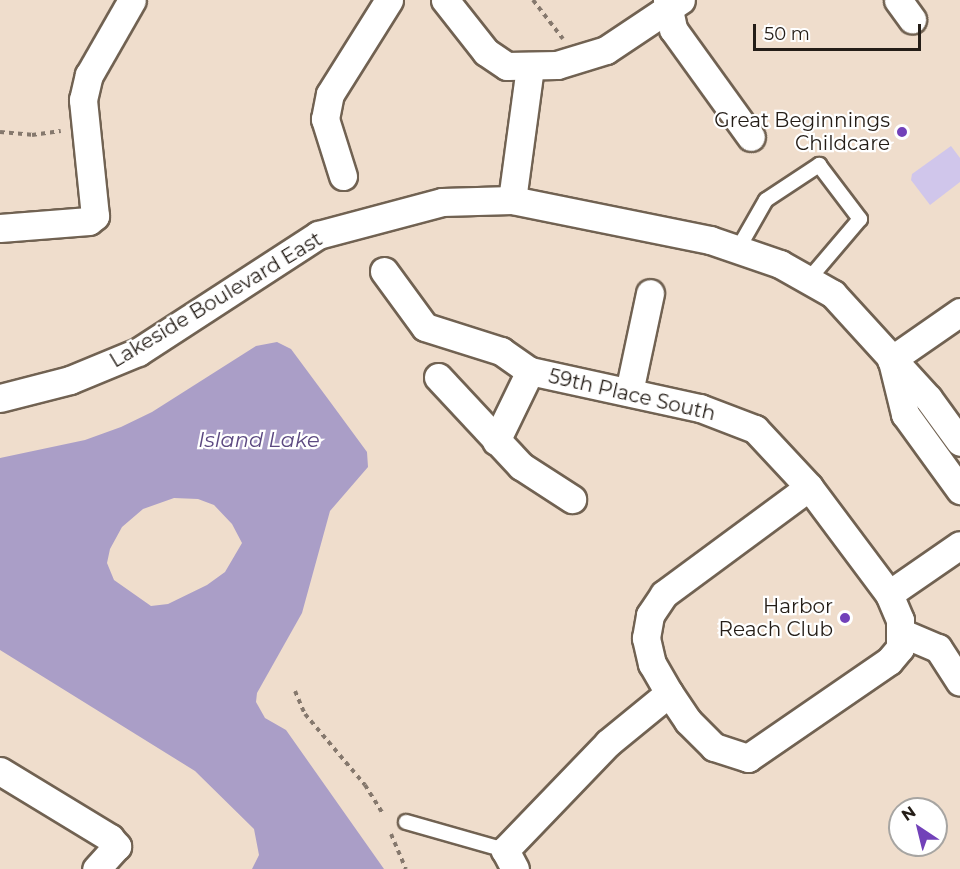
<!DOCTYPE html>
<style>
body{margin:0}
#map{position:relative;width:960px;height:869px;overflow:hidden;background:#efddcc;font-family:Montserrat,sans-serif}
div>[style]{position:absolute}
.green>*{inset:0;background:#d0c6eb}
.water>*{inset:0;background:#aa9ec7}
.path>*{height:4px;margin-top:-2px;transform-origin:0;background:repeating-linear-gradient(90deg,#85786d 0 4.5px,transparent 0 9px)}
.roads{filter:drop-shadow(2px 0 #716252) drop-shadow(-2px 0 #716252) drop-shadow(0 2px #716252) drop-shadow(0 -2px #716252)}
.service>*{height:14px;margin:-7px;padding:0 7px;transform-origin:7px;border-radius:7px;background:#fff}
.minor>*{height:27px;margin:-13.5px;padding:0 13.5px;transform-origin:13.5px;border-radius:13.5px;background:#fff}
.dots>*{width:16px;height:16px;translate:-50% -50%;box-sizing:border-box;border:3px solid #fff;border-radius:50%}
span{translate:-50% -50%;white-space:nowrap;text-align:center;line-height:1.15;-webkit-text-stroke:4.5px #fff;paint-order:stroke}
.poi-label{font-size:20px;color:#241d17}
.right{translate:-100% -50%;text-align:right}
.street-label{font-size:20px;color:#241d17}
.water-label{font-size:21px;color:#5c4981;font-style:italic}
.north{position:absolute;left:888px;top:797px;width:60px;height:60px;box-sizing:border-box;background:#fff;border:2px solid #a7a5a2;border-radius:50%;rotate:325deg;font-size:16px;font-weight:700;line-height:24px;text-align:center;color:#241d17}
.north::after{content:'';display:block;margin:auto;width:21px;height:27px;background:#7241b9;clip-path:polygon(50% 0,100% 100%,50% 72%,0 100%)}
.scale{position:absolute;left:753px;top:24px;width:168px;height:27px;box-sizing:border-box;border:3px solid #241d17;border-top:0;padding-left:8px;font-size:18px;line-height:21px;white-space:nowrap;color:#241d17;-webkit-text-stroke:4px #fff;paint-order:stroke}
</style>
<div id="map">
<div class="green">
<div style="clip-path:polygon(951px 146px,960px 158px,960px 182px,930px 205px,911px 180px,912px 174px)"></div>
</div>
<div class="water">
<div style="clip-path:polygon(evenodd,277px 342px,291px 349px,331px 403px,367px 452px,368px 467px,330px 511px,302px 613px,257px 693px,256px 702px,265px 718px,286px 730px,384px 869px,252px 869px,259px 855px,254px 829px,195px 771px,0 650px,0 458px,85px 440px,121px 427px,152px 412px,256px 346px,277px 342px,174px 498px,198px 499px,214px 505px,232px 524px,242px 543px,225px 572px,207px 585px,168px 604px,151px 606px,114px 580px,107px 563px,110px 549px,122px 527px,143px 509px,174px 498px)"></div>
</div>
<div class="path">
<div style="left:533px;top:0;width:49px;rotate:52.4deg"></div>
<div style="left:0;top:132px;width:32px;rotate:5deg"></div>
<div style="left:32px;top:135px;width:29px;rotate:-8deg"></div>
<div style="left:295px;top:691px;width:25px;rotate:67deg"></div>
<div style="left:305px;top:714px;width:93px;rotate:49.8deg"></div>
<div style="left:365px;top:785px;width:34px;rotate:58deg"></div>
<div style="left:391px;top:834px;width:38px;rotate:67deg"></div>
</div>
<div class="roads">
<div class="service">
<div style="left:738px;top:249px;width:56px;rotate:-60.3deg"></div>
<div style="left:766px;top:200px;width:64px;rotate:-33.4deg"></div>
<div style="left:819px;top:165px;width:68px;rotate:52.8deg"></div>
<div style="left:860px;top:219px;width:80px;rotate:130.4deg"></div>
<div style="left:406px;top:822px;width:103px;rotate:15.8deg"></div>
</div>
<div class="minor">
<div style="left:445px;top:0;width:66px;rotate:51.7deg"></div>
<div style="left:486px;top:52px;width:25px;rotate:34deg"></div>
<div style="left:507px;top:66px;width:50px;rotate:-1.1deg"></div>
<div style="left:557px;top:65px;width:51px;rotate:-17deg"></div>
<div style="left:606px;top:50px;width:90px;rotate:-33.7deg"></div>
<div style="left:667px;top:0;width:30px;rotate:78deg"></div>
<div style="left:673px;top:29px;width:133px;rotate:54.2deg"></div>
<div style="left:898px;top:0;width:24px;rotate:54deg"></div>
<div style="left:343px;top:176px;width:60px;rotate:-107.5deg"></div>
<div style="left:325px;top:119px;width:25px;rotate:-79deg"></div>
<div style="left:330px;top:94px;width:111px;rotate:-57.9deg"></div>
<div style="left:512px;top:200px;width:135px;rotate:-82.3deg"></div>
<div style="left:0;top:228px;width:89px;rotate:-4.5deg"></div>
<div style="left:89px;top:221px;width:8px;rotate:-40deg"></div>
<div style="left:95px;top:216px;width:117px;rotate:-95.9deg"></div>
<div style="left:83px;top:100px;width:26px;rotate:-77deg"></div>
<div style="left:89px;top:75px;width:86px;rotate:-60.2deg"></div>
<div style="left:384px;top:271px;width:69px;rotate:53.8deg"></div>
<div style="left:425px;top:327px;width:80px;rotate:17.5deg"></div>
<div style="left:501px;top:351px;width:35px;rotate:35deg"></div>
<div style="left:530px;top:371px;width:174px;rotate:12.3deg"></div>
<div style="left:700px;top:408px;width:59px;rotate:20.9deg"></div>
<div style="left:755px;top:429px;width:79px;rotate:47deg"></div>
<div style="left:809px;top:487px;width:134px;rotate:53.2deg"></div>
<div style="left:889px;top:594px;width:28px;rotate:67deg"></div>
<div style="left:900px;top:620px;width:28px;rotate:90deg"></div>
<div style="left:900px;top:648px;width:17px;rotate:130deg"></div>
<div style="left:889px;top:661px;width:171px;rotate:145.5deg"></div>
<div style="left:748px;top:758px;width:36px;rotate:-162deg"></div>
<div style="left:714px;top:747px;width:37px;rotate:-135deg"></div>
<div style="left:688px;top:721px;width:34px;rotate:-124deg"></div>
<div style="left:669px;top:693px;width:79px;rotate:140.7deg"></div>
<div style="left:608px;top:743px;width:149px;rotate:133.9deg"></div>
<div style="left:505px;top:850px;width:21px;rotate:62deg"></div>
<div style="left:891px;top:360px;width:84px;rotate:-34.8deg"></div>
<div style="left:892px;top:361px;width:55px;rotate:76.2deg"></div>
<div style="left:905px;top:414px;width:94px;rotate:54.1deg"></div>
<div style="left:438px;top:377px;width:122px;rotate:47deg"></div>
<div style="left:521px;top:466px;width:61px;rotate:32.9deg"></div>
<div style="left:629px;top:392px;width:101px;rotate:-78deg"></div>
<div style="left:0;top:398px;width:72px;rotate:-14.4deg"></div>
<div style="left:70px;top:380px;width:74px;rotate:-22.4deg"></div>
<div style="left:138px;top:352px;width:215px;rotate:-33deg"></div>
<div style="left:318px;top:235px;width:128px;rotate:-14.9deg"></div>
<div style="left:442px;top:202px;width:70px;rotate:-1.6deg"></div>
<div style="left:512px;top:200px;width:202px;rotate:11.4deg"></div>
<div style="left:710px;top:240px;width:74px;rotate:18.9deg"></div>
<div style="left:780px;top:264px;width:61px;rotate:29.5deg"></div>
<div style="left:833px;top:294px;width:141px;rotate:47.6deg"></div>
<div style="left:928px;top:398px;width:54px;rotate:54deg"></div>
<div style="left:496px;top:441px;width:78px;rotate:-64.1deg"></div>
<div style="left:889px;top:594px;width:86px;rotate:-34.6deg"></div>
<div style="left:902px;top:633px;width:39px;rotate:23deg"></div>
<div style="left:938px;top:648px;width:40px;rotate:57.1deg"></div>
<div style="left:669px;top:693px;width:34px;rotate:-120deg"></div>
<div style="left:652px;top:664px;width:27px;rotate:-103deg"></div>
<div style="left:646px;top:638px;width:23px;rotate:-80deg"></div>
<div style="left:650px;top:615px;width:25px;rotate:-56deg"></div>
<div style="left:664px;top:594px;width:180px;rotate:-36.4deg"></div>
<div style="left:0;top:771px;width:129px;rotate:31.3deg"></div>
<div style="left:110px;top:838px;width:11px;rotate:49deg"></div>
<div style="left:117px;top:846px;width:31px;rotate:132deg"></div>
</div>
</div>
<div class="dots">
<div style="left:902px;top:132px;background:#7241b9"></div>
<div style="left:845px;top:618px;background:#7241b9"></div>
</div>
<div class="poi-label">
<span class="right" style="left:890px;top:132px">Great Beginnings<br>Childcare</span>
<span class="right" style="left:833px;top:618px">Harbor<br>Reach Club</span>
</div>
<div class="street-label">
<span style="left:216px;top:300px;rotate:-31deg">Lakeside Boulevard East</span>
<span style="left:632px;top:395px;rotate:13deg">59th Place South</span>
</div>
<div class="water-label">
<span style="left:259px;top:440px">Island Lake</span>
</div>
<div class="north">N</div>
<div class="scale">50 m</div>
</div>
